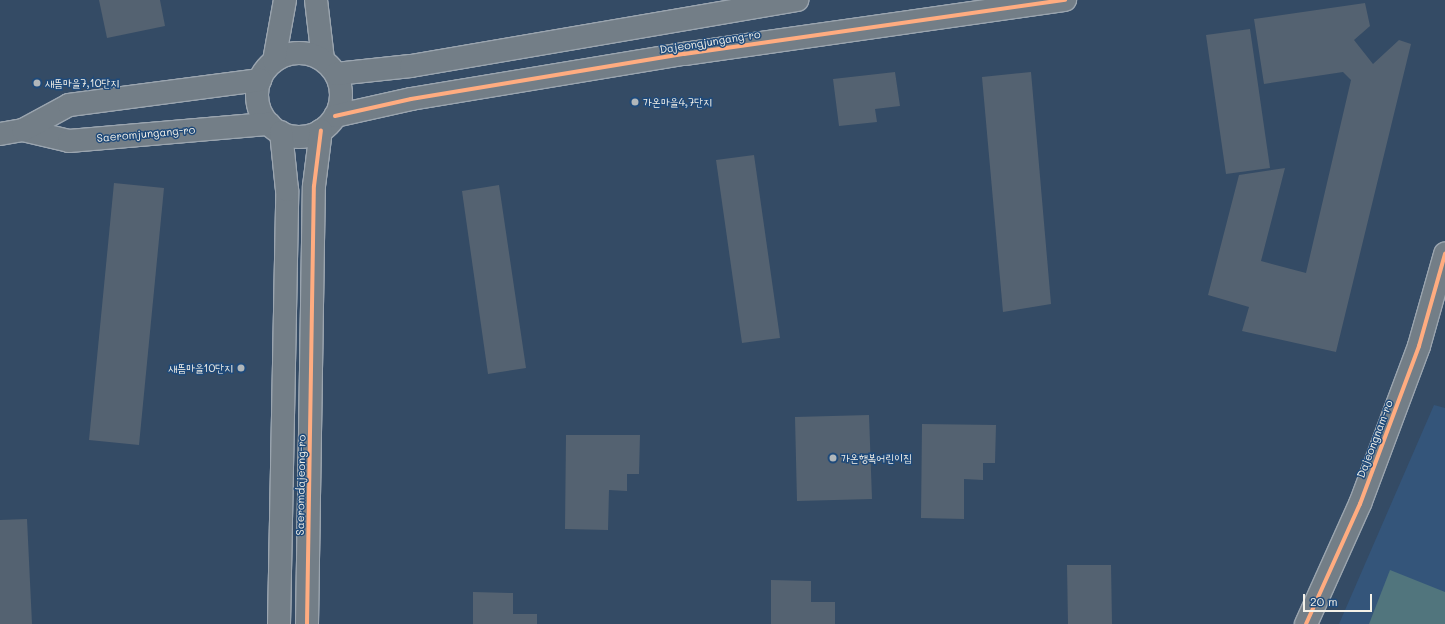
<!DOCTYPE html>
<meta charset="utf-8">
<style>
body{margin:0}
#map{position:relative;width:1445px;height:624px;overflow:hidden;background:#344b65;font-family:Mali,"Poor Story",sans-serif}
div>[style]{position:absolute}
.built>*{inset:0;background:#34557a}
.green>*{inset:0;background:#51757d}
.building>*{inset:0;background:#546271}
.roads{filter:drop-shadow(1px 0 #9ba5af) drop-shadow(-1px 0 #9ba5af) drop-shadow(0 1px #9ba5af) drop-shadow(0 -1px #9ba5af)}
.tertiary>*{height:22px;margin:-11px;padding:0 11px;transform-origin:11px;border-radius:11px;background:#737e87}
.tertiary>.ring{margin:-11px;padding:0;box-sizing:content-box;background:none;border:22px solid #737e87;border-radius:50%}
.cycleway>*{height:4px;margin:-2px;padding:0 2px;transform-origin:2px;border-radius:2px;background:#ffac80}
.dots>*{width:11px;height:11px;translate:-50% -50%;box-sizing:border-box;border:2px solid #1f4a7a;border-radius:50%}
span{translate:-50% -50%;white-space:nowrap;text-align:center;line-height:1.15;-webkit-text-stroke:3px #1f4a7a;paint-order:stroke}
.street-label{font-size:11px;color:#f4f1e8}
.poi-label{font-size:11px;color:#f4f1e8}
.left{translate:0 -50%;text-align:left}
.right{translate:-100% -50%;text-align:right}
.scale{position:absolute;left:1303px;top:594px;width:69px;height:18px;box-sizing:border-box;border:2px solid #f4f1e8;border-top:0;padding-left:5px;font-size:12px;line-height:14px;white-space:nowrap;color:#f4f1e8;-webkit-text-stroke:3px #1f4a7a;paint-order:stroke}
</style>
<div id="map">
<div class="built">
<div style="clip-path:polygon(1434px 405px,1445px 408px,1445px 624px,1339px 624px)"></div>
</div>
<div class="green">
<div style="clip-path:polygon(1390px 570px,1445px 592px,1445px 624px,1369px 624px)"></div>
</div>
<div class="building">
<div style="clip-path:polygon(99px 0,160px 0,165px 26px,107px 38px)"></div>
<div style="clip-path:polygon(1365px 3px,1370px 26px,1354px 40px,1373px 64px,1399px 40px,1411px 44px,1336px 352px,1242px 331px,1249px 307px,1208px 295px,1239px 175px,1285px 168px,1261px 261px,1306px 273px,1351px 80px,1343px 72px,1264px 84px,1254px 19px)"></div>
<div style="clip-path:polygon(1250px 29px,1270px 168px,1226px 174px,1206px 35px)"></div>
<div style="clip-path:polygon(895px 72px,900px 106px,875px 109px,877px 122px,839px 126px,833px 79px)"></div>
<div style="clip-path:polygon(1031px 72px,1051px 304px,1003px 312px,982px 77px)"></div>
<div style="clip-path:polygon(754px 155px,780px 338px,742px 343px,716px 160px)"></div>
<div style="clip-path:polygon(114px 183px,164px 188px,139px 445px,89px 440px)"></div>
<div style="clip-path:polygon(499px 185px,526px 368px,488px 374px,462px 191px)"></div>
<div style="clip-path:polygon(869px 415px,872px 499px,797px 501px,795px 417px)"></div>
<div style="clip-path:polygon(922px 424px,996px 425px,995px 463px,983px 463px,983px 480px,964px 479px,964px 519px,921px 518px)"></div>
<div style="clip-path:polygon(566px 435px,640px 435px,639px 474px,627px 474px,627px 491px,609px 490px,608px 530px,565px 529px)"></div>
<div style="clip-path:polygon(27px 519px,32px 624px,0 624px,0 520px)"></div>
<div style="clip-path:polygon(1067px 565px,1111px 565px,1112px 624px,1068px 624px)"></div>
<div style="clip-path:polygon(771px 580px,811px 581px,811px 602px,835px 602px,835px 624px,771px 624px)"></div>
<div style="clip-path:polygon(473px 592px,513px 593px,513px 614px,537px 614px,537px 624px,473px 624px)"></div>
</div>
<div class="roads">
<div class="tertiary">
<div style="left:316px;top:0;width:60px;rotate:83.3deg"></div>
<div class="ring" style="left:257px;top:53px;width:62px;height:62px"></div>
<div style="left:274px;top:61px;width:62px;rotate:-79.8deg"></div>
<div style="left:336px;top:74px;width:75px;rotate:-6.1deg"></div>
<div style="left:411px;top:66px;width:392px;rotate:-9.7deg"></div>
<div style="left:335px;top:116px;width:78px;rotate:-12.6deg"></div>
<div style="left:411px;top:99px;width:277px;rotate:-9.4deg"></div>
<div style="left:684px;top:54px;width:385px;rotate:-8.1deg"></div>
<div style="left:23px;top:130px;width:47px;rotate:13.4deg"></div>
<div style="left:69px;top:141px;width:201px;rotate:-4.9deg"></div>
<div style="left:0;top:134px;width:23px;rotate:-10deg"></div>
<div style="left:23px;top:130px;width:52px;rotate:-28.5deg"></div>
<div style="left:69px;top:105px;width:193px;rotate:-7.5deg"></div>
<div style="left:279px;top:624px;width:434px;rotate:-88.9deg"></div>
<div style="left:287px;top:190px;width:58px;rotate:-95.9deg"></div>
<div style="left:307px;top:624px;width:438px;rotate:-89.1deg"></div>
<div style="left:314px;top:186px;width:56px;rotate:-82.9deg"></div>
<div style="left:1306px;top:624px;width:132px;rotate:-65.8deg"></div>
<div style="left:1360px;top:504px;width:169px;rotate:-69.5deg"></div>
<div style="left:1419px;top:346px;width:96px;rotate:-74.2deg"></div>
</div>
</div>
<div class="cycleway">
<div style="left:335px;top:116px;width:78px;rotate:-12.6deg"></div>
<div style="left:411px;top:99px;width:277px;rotate:-9.4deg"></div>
<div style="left:684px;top:54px;width:385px;rotate:-8.1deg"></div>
<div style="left:307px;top:624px;width:438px;rotate:-89.1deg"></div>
<div style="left:314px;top:186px;width:56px;rotate:-82.9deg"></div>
<div style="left:1306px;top:624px;width:132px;rotate:-65.8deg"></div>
<div style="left:1360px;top:504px;width:169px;rotate:-69.5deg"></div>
<div style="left:1419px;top:346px;width:96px;rotate:-74.2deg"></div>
</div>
<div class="dots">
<div style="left:37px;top:83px;background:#b1b7ba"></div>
<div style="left:635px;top:102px;background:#b1b7ba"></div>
<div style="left:241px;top:368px;background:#b1b7ba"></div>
<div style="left:833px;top:458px;background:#b1b7ba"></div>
</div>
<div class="street-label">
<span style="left:710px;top:42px;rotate:-9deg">Dajeongjungang-ro</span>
<span style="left:146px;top:134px;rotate:-5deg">Saeromjungang-ro</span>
<span style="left:1375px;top:439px;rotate:-69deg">Dajeongnam-ro</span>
<span style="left:301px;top:485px;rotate:-89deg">Saeromdajeong-ro</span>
</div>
<div class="poi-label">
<span class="left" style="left:45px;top:83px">새뜸마을7,10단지</span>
<span class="left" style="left:643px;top:102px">가온마을4,7단지</span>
<span class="right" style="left:233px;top:368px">새뜸마을10단지</span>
<span class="left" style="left:841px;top:458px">가온행복어린이집</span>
</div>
<div class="scale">20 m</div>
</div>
